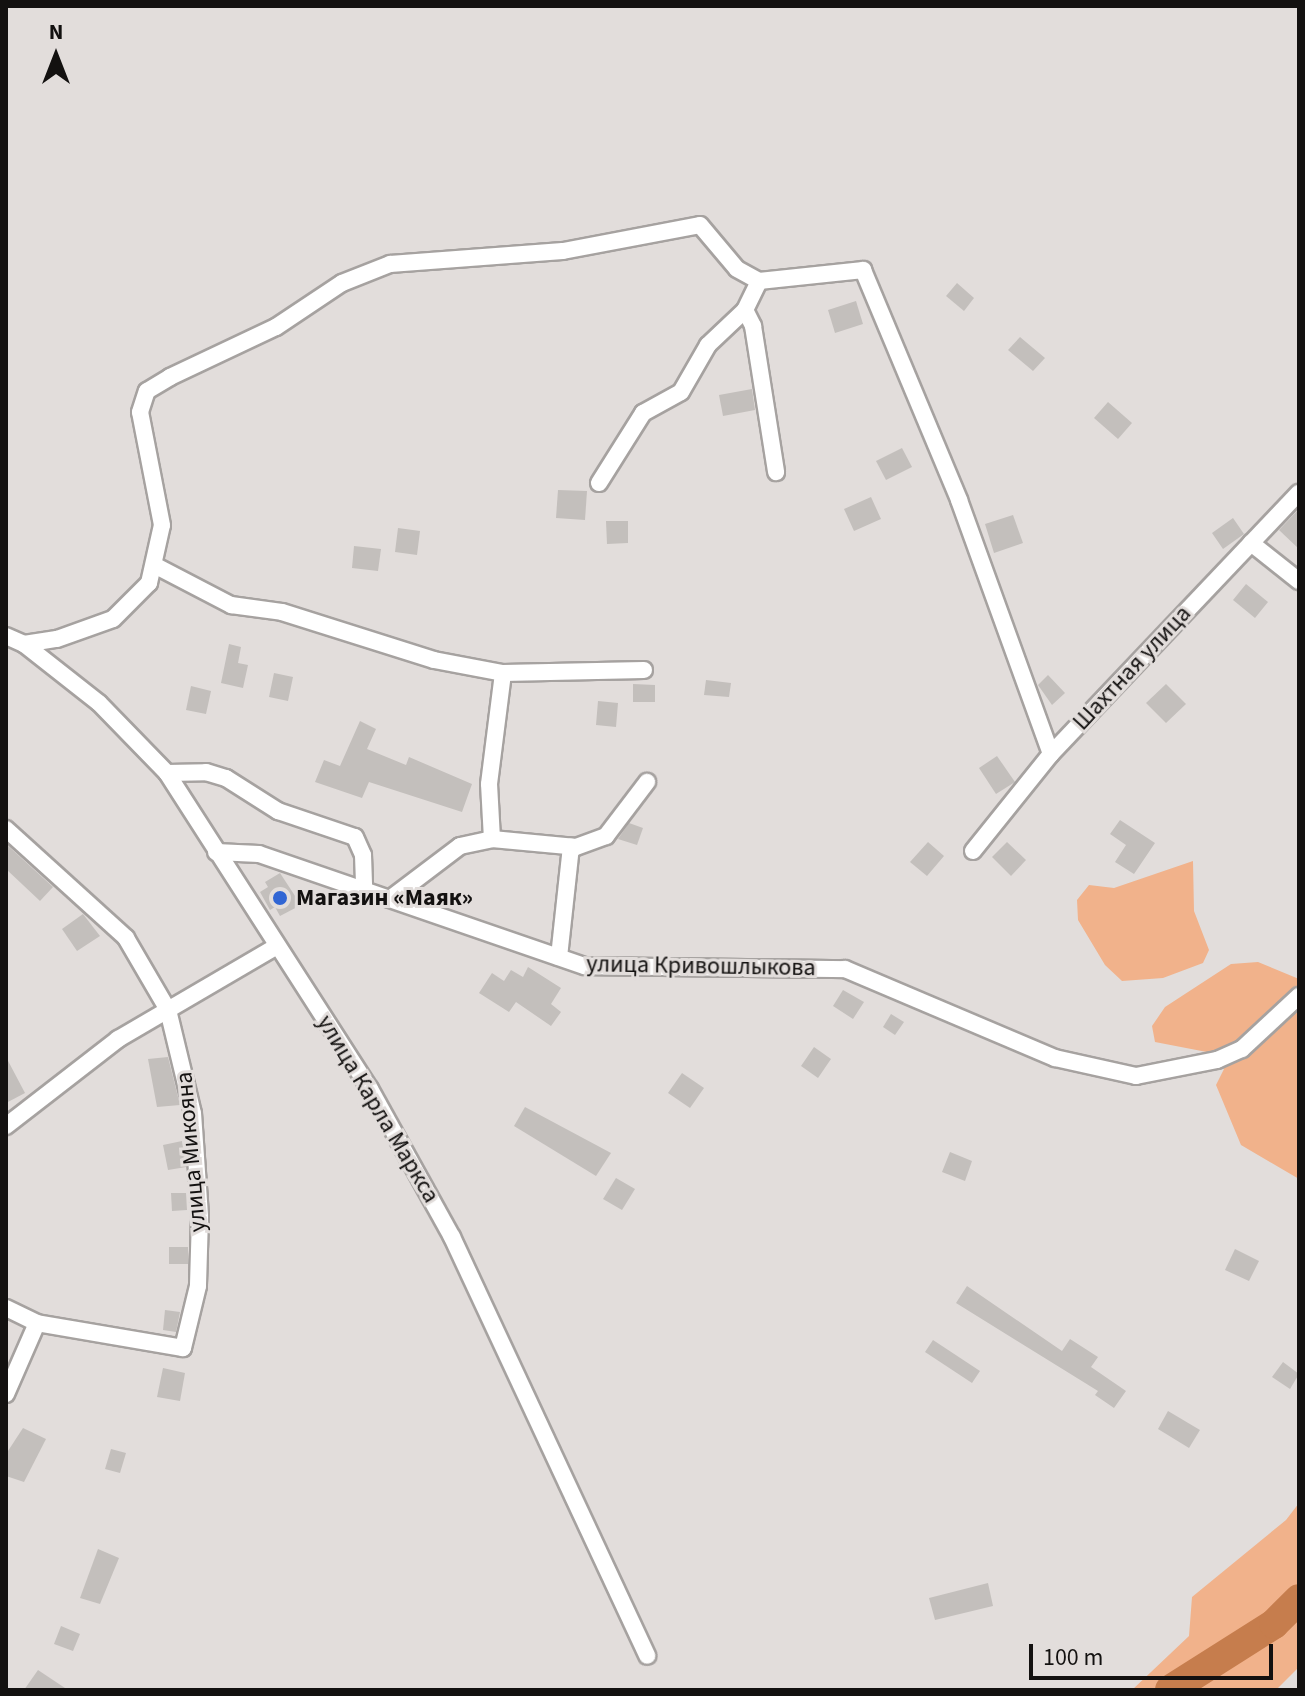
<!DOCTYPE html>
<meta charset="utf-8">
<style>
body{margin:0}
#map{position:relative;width:1305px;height:1696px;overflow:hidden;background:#e2dddb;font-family:"Source Sans 3",sans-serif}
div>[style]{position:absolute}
.green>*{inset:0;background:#f1b28b}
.river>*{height:30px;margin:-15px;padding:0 15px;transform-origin:15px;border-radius:15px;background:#c67d4d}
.building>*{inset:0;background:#c3bfbc}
.roads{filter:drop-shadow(2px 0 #a6a2a0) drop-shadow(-2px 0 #a6a2a0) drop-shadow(0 2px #a6a2a0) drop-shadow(0 -2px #a6a2a0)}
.minor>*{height:16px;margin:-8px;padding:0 8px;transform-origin:8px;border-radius:8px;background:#fff}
.dots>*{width:22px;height:22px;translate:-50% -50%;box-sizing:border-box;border:4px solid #e2dddb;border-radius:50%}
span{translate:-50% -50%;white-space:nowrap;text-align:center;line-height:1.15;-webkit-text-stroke:6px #e2dddb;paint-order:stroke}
.street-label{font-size:24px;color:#131110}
.poi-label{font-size:24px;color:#131110;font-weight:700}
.left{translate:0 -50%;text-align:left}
.frame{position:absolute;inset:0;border:8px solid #131110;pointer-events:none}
.north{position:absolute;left:16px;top:16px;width:80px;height:80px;-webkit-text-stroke:6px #e2dddb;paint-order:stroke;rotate:0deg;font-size:22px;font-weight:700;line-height:32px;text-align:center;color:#131110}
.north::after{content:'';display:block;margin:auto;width:28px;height:36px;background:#131110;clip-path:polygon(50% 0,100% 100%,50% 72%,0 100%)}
.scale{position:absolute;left:1029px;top:1644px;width:244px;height:36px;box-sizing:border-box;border:4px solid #131110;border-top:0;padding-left:10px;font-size:24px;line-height:28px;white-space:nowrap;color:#131110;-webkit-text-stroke:6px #e2dddb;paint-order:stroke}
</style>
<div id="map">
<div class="green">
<div style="clip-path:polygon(1193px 861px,1194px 911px,1209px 950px,1203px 963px,1163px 978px,1122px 981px,1105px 965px,1078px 920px,1077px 900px,1089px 885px,1114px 888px)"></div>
<div style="clip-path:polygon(1258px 962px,1299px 979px,1299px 1179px,1241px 1145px,1216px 1085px,1224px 1069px,1212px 1053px,1155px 1042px,1152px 1026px,1165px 1007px,1231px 964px)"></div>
<div style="clip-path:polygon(1299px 1503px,1297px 1669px,1276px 1690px,1132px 1690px,1189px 1636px,1192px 1597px,1286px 1520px)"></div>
</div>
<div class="river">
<div style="left:1170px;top:1690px;width:123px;rotate:-32.4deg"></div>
<div style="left:1274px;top:1624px;width:35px;rotate:-45deg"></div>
</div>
<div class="building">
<div style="clip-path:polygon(957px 283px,974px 298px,964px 311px,946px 296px)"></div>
<div style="clip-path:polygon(856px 301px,863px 324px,835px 333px,828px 310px)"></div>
<div style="clip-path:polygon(1020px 337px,1045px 358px,1033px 371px,1008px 350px)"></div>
<div style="clip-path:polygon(752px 389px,755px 410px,723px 416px,719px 395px)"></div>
<div style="clip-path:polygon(1108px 402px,1132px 423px,1118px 439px,1094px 418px)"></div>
<div style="clip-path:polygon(902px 448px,912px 467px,886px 480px,876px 461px)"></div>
<div style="clip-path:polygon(558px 490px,587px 491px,585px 520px,556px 518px)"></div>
<div style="clip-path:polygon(871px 497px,881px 519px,854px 531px,844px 509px)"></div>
<div style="clip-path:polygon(1299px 509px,1299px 549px,1279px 530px)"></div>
<div style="clip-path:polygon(1013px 515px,1023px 543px,994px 553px,985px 524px)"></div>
<div style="clip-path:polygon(1233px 518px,1244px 534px,1223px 549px,1212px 533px)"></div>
<div style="clip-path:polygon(606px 521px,628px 521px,628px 543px,607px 544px)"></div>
<div style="clip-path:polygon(398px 528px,420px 531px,417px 555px,395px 552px)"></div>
<div style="clip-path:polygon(354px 546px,381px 549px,378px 571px,352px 568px)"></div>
<div style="clip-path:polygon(1246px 584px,1268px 602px,1255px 618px,1233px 600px)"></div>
<div style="clip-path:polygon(229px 644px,241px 647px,238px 663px,248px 665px,243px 688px,221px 683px)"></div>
<div style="clip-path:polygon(274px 673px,293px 677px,288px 701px,269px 697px)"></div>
<div style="clip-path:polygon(1048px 675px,1065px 693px,1052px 705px,1038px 685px)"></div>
<div style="clip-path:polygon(706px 680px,731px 683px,729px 697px,704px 695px)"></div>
<div style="clip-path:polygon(633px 684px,655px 685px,655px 702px,633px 702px)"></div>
<div style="clip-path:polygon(1166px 684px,1186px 704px,1166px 723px,1146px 703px)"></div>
<div style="clip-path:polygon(191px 686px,211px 691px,206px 714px,186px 710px)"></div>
<div style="clip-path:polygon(598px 701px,618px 703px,616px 727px,596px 725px)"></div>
<div style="clip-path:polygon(360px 721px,376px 729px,367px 749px,406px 765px,409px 757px,472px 784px,462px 812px,369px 782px,362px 798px,315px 782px,324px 760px,340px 766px)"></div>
<div style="clip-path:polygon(997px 756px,1015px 782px,996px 794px,979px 768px)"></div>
<div style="clip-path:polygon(1120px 820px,1155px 843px,1134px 874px,1115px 862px,1126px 845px,1110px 834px)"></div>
<div style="clip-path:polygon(629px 823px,643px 828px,637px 845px,618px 839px)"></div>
<div style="clip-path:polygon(928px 842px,944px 856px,927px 876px,910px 862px)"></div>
<div style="clip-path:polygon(1007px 842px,1026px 860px,1011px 876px,992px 857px)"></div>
<div style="clip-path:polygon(6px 844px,53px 887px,40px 901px,6px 869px)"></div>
<div style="clip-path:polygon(280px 873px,301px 905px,280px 916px,275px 907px,270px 910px,260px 892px,268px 887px,265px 882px)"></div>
<div style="clip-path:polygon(83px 914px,100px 936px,77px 951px,62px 929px)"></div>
<div style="clip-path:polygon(528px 967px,561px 988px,551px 1004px,561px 1012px,551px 1026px,516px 1002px,509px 1012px,479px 993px,492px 973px,504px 981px,511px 970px,523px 977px)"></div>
<div style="clip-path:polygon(843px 990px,864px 1002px,853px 1019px,833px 1006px)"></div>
<div style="clip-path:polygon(891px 1014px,904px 1022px,895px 1035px,883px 1027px)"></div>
<div style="clip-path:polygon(814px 1047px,831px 1059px,818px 1078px,801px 1066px)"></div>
<div style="clip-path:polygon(6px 1057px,25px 1093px,6px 1103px)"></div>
<div style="clip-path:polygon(168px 1057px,180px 1105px,157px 1107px,148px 1059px)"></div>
<div style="clip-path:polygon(682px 1073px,704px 1088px,690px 1108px,668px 1093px)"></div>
<div style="clip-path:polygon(525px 1107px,611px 1153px,596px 1176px,514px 1126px)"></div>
<div style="clip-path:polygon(182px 1141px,186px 1167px,168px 1170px,163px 1145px)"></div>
<div style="clip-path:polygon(950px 1152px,972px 1161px,965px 1181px,942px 1172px)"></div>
<div style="clip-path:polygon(616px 1178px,635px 1189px,622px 1210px,603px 1199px)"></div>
<div style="clip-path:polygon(171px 1193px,186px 1193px,187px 1210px,172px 1211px)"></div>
<div style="clip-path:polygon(169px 1247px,188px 1247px,188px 1264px,169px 1264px)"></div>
<div style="clip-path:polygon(1235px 1249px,1259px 1261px,1249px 1281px,1225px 1270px)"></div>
<div style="clip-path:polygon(967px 1286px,1062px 1351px,1070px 1339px,1098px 1357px,1091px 1367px,1126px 1391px,1114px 1408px,1095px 1395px,1098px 1391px,956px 1303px)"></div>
<div style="clip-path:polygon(165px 1310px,180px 1312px,176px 1332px,163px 1330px)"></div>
<div style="clip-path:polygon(933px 1340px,980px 1371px,972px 1383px,925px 1352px)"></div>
<div style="clip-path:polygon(1283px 1362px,1299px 1374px,1290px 1389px,1272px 1377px)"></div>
<div style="clip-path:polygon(163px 1368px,185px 1373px,180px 1401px,157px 1397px)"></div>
<div style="clip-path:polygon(1168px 1411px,1200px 1430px,1189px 1448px,1158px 1429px)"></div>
<div style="clip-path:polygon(23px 1428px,46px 1439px,24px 1482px,6px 1476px,6px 1454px)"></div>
<div style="clip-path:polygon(111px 1449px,126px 1453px,120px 1473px,105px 1469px)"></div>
<div style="clip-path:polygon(98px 1549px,119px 1558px,100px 1604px,80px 1598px)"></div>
<div style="clip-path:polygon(988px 1583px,993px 1606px,935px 1620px,929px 1598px)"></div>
<div style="clip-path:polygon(61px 1626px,80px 1634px,73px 1651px,54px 1644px)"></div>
<div style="clip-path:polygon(38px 1670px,68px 1690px,24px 1690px)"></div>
</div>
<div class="roads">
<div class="minor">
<div style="left:745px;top:310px;width:18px;rotate:63deg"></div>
<div style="left:753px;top:326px;width:148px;rotate:81deg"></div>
<div style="left:599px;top:483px;width:83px;rotate:-57.8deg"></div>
<div style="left:643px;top:413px;width:43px;rotate:-28.9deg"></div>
<div style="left:681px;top:392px;width:54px;rotate:-60.1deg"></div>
<div style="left:708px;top:345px;width:51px;rotate:-43.4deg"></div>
<div style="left:745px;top:310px;width:32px;rotate:-64deg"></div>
<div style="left:1251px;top:543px;width:61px;rotate:38.4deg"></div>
<div style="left:156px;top:566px;width:85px;rotate:27.5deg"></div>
<div style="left:231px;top:605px;width:51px;rotate:7.8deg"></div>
<div style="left:282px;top:612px;width:159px;rotate:17.5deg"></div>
<div style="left:434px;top:660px;width:70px;rotate:10.7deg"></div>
<div style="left:503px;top:673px;width:141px;rotate:-1.2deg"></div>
<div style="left:6px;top:636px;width:20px;rotate:24deg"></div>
<div style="left:24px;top:644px;width:95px;rotate:38.2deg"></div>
<div style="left:99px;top:703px;width:98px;rotate:45.8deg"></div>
<div style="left:167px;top:773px;width:376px;rotate:57.3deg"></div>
<div style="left:370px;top:1089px;width:169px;rotate:61deg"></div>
<div style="left:452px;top:1237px;width:462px;rotate:65deg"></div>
<div style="left:24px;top:644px;width:33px;rotate:-9deg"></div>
<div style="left:57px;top:639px;width:59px;rotate:-19.7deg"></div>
<div style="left:113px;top:619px;width:51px;rotate:-45deg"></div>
<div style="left:149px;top:583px;width:59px;rotate:-77.4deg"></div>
<div style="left:162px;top:525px;width:115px;rotate:-101deg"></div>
<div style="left:140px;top:412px;width:22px;rotate:-72deg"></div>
<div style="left:147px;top:391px;width:27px;rotate:-31deg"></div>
<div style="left:170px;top:377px;width:117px;rotate:-25.3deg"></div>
<div style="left:276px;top:327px;width:79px;rotate:-33.7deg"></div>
<div style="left:342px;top:283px;width:52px;rotate:-21.6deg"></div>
<div style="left:390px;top:264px;width:173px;rotate:-4.3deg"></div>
<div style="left:563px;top:251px;width:139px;rotate:-10.7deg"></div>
<div style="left:700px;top:225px;width:57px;rotate:49.9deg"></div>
<div style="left:737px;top:269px;width:25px;rotate:29deg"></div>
<div style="left:759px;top:281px;width:105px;rotate:-6deg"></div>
<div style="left:863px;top:270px;width:249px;rotate:67.3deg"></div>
<div style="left:959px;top:500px;width:270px;rotate:70.1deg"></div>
<div style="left:167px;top:773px;width:39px;rotate:-1deg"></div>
<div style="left:206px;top:772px;width:21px;rotate:17deg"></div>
<div style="left:226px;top:778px;width:62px;rotate:32.4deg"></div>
<div style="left:278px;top:811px;width:81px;rotate:18.7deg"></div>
<div style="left:355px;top:837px;width:20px;rotate:66deg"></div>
<div style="left:363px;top:855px;width:35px;rotate:88deg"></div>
<div style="left:6px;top:829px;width:162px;rotate:42.2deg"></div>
<div style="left:126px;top:938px;width:83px;rotate:59.7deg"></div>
<div style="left:168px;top:1010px;width:106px;rotate:76.4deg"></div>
<div style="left:193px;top:1113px;width:104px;rotate:86.1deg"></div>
<div style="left:200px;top:1217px;width:69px;rotate:91.7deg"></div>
<div style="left:198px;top:1286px;width:64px;rotate:103.6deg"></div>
<div style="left:183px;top:1348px;width:148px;rotate:-170.3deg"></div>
<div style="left:37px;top:1323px;width:34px;rotate:-154deg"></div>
<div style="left:492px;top:839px;width:55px;rotate:-93.1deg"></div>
<div style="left:489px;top:784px;width:112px;rotate:-82.8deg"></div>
<div style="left:973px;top:851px;width:124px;rotate:-51.2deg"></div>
<div style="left:1051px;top:754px;width:360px;rotate:-46.5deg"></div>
<div style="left:216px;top:852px;width:43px;rotate:2.7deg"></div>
<div style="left:259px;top:854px;width:345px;rotate:19deg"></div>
<div style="left:585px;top:966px;width:260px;rotate:0.7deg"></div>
<div style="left:845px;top:969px;width:228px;rotate:23deg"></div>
<div style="left:1055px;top:1058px;width:83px;rotate:12.5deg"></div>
<div style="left:1136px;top:1076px;width:83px;rotate:-11.2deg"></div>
<div style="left:1217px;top:1060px;width:27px;rotate:-24deg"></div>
<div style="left:1242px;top:1049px;width:78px;rotate:-42.9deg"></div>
<div style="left:390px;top:899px;width:88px;rotate:-37.1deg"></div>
<div style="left:460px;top:846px;width:33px;rotate:-12deg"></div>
<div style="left:492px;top:839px;width:84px;rotate:5.4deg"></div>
<div style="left:576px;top:847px;width:32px;rotate:-20deg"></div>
<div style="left:606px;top:836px;width:68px;rotate:-52.8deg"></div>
<div style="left:559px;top:957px;width:111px;rotate:-83.8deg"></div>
<div style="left:6px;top:1126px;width:142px;rotate:-37.8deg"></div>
<div style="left:118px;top:1039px;width:184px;rotate:-30.3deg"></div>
<div style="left:6px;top:1394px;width:77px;rotate:-66.4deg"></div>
</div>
</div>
<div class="dots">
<div style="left:280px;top:898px;background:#3166d4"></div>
</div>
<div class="street-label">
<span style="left:1132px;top:668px;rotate:-47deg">Шахтная улица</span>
<span style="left:701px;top:966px;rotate:1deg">улица Кривошлыкова</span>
<span style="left:378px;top:1109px;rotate:59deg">улица Карла Маркса</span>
<span style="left:191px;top:1152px;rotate:-95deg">улица Микояна</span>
</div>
<div class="poi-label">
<span class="left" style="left:296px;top:898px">Магазин «Маяк»</span>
</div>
<div class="frame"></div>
<div class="north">N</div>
<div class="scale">100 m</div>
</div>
